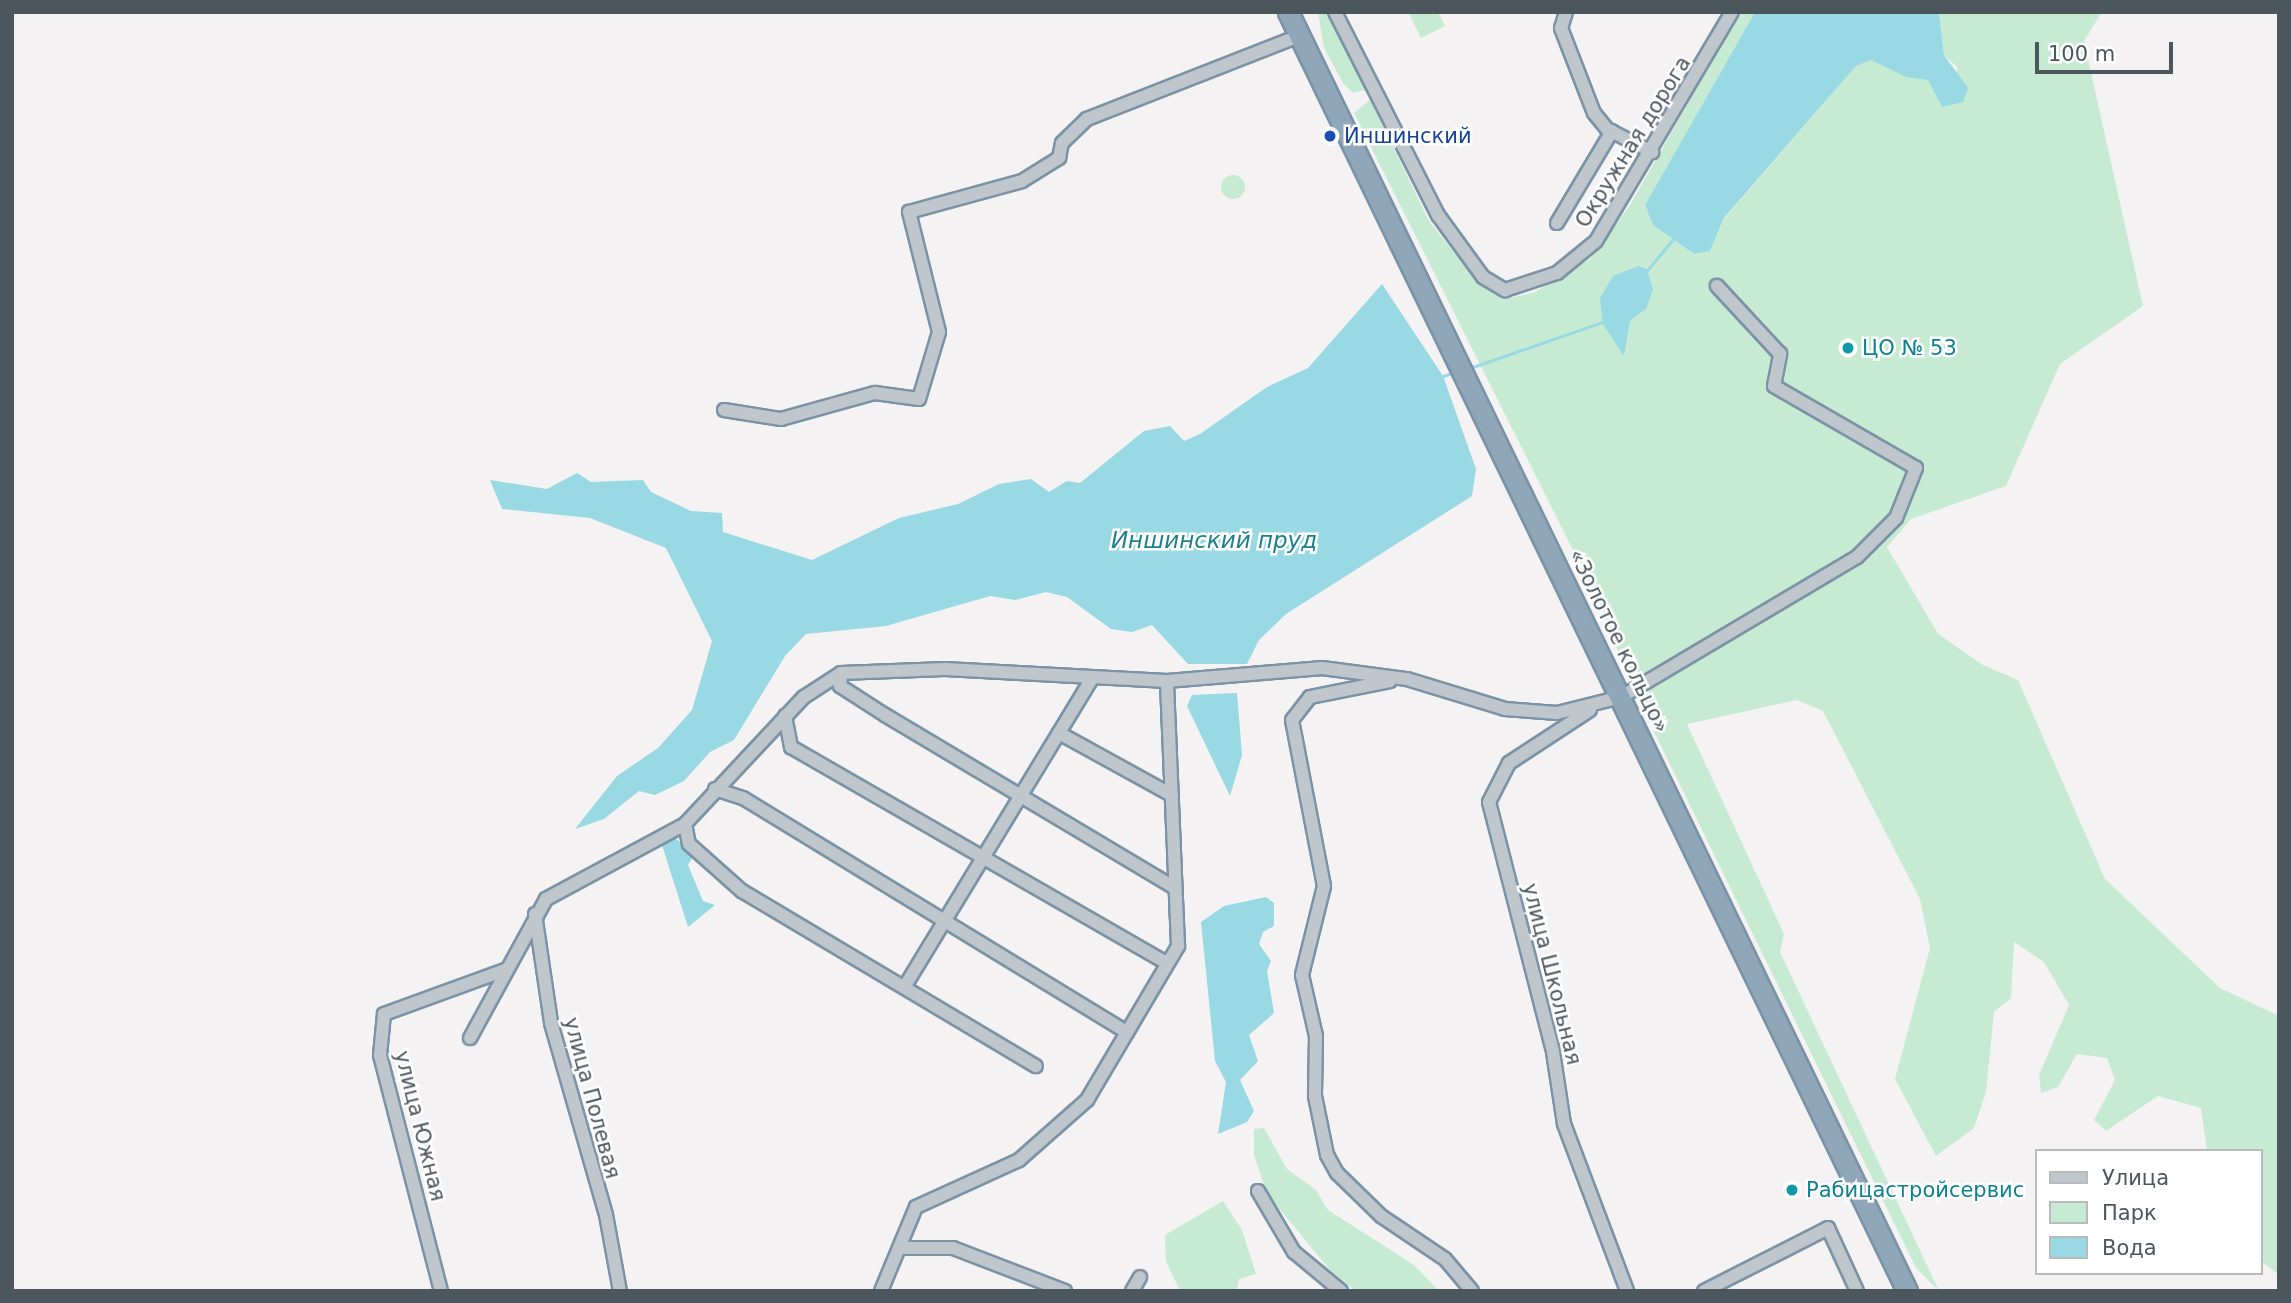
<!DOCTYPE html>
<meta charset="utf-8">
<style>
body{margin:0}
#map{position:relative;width:2291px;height:1303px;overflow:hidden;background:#f4f2f2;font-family:"DejaVu Sans",sans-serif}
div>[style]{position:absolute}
.green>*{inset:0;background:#c7ebd2}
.round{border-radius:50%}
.water>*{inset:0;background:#99d9e3}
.stream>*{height:2.5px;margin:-1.25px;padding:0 1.25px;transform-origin:1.25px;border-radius:1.25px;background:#99d9e3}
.roads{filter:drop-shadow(2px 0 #7b93a6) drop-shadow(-2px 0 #7b93a6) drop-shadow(0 2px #7b93a6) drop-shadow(0 -2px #7b93a6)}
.minor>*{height:12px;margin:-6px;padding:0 6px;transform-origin:6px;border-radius:6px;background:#bfc7cc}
.highway>*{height:19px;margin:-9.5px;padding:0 9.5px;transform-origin:9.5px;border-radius:9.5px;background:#90a7ba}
.dots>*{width:19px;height:19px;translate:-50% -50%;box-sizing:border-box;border:4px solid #fff;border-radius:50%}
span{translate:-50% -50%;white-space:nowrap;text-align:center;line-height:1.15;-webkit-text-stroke:5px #fff;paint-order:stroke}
.transit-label{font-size:21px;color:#164399}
.left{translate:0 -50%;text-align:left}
.street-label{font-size:21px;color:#4c565d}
.culture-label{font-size:21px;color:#0d838f}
.water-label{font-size:23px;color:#1d8090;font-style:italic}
.frame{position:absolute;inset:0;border:14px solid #4c565d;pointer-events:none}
.legend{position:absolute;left:2035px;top:1149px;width:228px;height:126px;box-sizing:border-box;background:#fff;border:2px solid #b7bbbe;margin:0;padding:9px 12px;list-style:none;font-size:21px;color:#4c565d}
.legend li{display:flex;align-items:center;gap:14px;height:35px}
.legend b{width:35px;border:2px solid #b7bbbe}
.scale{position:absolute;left:2035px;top:42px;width:138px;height:32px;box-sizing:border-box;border:4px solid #4c565d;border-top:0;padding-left:9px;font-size:21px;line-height:24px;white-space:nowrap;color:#4c565d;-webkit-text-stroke:5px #fff;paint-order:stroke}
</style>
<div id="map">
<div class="green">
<div style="clip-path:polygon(1318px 12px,1329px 12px,1365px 90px,1353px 93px,1343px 83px,1324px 48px)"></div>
<div style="clip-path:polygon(1408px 12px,1438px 12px,1445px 26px,1421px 38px)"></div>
<div style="clip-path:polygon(evenodd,1740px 12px,1755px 12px,1645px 205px,1653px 225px,1694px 254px,1710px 251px,1724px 219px,1856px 66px,1871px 60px,1929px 80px,1942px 107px,1958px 68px,1944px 55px,1939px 12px,2102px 12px,2084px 41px,2143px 306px,2060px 364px,2006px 486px,1911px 519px,1887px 547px,1938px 634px,1983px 665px,2018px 680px,2105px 879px,2220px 988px,2279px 1016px,2279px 1275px,2261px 1261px,2261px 1151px,2207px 1151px,2201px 1108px,2158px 1096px,2106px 1131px,2094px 1120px,2115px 1080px,2107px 1058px,2077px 1054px,2058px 1087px,2041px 1093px,2039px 1075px,2069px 1005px,2044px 962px,2014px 942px,2011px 998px,1994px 1012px,1986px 1092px,1974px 1128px,1936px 1156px,1895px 1079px,1930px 948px,1920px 899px,1823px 711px,1797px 700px,1687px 724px,1784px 934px,1780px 952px,1939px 1291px,1916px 1268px,1641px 705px,1652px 686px,1643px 674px,1625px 670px,1599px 602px,1354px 113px,1370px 100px,1429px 221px,1476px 280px,1507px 299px,1535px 292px,1590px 259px,1630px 205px,1740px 12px,1613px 276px,1646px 309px,1630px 321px,1623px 355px,1613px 276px)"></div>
<div class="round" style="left:1221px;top:175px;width:24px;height:24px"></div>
<div style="clip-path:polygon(1264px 1128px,1287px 1169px,1316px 1190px,1328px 1210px,1414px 1265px,1439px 1291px,1356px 1291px,1330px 1270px,1267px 1194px,1254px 1155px,1254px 1129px)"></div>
<div style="clip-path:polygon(1223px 1201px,1242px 1230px,1256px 1274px,1239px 1279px,1237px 1291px,1180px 1291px,1166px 1261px,1165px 1235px)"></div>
</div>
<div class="water">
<div style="clip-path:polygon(1755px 12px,1939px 12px,1944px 55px,1968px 88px,1963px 102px,1942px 107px,1928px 80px,1906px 77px,1871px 60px,1856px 66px,1724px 218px,1710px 251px,1694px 254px,1653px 225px,1645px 205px)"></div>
<div style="clip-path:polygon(1638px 266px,1647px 269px,1653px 290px,1646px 309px,1630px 321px,1624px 356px,1603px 324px,1600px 298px,1613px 276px)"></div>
<div style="clip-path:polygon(1382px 284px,1443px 376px,1476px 469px,1472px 496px,1286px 614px,1259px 640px,1247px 664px,1188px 664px,1152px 625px,1132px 632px,1111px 629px,1067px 597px,1046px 592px,1015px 600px,990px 596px,886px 626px,806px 634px,785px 656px,734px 740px,710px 752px,684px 781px,655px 795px,639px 791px,604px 819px,575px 829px,617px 776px,658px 748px,692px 710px,712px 641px,666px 548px,590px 518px,502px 509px,490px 480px,547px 489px,577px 473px,591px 482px,643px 480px,651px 492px,691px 511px,722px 513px,723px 532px,812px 560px,899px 518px,958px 504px,999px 484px,1031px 479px,1049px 492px,1067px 481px,1080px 483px,1144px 431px,1170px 426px,1184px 441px,1200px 434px,1267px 387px,1308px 368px)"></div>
<div style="clip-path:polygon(1237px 693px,1242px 755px,1230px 796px,1187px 706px,1192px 695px)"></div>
<div style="clip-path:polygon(672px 835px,694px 855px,688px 865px,703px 901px,715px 905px,688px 927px,662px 845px)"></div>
<div style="clip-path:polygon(1266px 897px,1274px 903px,1274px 926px,1263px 932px,1259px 944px,1271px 961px,1267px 971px,1274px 1013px,1249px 1035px,1258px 1061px,1240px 1080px,1254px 1111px,1247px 1122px,1218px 1134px,1226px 1082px,1215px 1061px,1201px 922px,1224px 906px)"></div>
</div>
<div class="stream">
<div style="left:1645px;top:273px;width:45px;rotate:-50.4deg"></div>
<div style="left:1470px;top:368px;width:143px;rotate:-19.2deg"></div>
<div style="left:1443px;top:376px;width:10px;rotate:-17deg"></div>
</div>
<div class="roads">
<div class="minor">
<div style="left:1335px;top:12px;width:228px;rotate:63.1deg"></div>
<div style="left:1438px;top:215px;width:77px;rotate:54deg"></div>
<div style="left:1483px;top:277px;width:26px;rotate:31deg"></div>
<div style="left:1505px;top:290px;width:55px;rotate:-18.1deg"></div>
<div style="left:1557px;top:273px;width:50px;rotate:-39.4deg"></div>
<div style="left:1596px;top:241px;width:266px;rotate:-59.3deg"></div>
<div style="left:1566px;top:12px;width:17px;rotate:107deg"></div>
<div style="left:1561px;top:28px;width:91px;rotate:68.8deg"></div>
<div style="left:1594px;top:113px;width:21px;rotate:51deg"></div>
<div style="left:1607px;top:129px;width:51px;rotate:27.1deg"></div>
<div style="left:1557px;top:223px;width:107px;rotate:-59.1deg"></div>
<div style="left:724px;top:410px;width:58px;rotate:9deg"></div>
<div style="left:781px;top:419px;width:98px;rotate:-15.5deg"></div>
<div style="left:875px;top:393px;width:44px;rotate:7.8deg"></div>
<div style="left:919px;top:399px;width:70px;rotate:-73.4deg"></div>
<div style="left:939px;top:332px;width:124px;rotate:-104deg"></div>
<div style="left:909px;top:212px;width:117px;rotate:-15.3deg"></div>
<div style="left:1022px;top:181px;width:44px;rotate:-31.9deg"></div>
<div style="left:1059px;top:158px;width:15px;rotate:-79deg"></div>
<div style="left:1062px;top:143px;width:35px;rotate:-44deg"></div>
<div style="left:1087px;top:119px;width:228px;rotate:-21.4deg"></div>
<div style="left:841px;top:673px;width:13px;rotate:94deg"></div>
<div style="left:840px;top:686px;width:54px;rotate:32.8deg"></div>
<div style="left:885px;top:715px;width:336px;rotate:30.8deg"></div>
<div style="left:1390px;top:681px;width:82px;rotate:168.7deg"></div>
<div style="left:1310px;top:697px;width:29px;rotate:128deg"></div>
<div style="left:1292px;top:720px;width:169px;rotate:79.1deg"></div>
<div style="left:1324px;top:886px;width:92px;rotate:103.9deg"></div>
<div style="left:1302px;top:975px;width:63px;rotate:77.1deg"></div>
<div style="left:1316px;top:1036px;width:60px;rotate:91deg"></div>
<div style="left:1315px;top:1096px;width:60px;rotate:78.5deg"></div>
<div style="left:1327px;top:1155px;width:21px;rotate:61deg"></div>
<div style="left:1337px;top:1173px;width:62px;rotate:44.3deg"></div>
<div style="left:1381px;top:1216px;width:77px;rotate:33.9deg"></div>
<div style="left:1445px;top:1259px;width:42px;rotate:49.8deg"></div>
<div style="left:1590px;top:710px;width:97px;rotate:146.8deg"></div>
<div style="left:1509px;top:763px;width:44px;rotate:117.1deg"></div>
<div style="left:1489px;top:802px;width:258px;rotate:75.6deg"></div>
<div style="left:1553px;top:1052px;width:73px;rotate:81.3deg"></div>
<div style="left:1564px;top:1124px;width:178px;rotate:69.3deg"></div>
<div style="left:785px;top:716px;width:32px;rotate:79deg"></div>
<div style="left:791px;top:747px;width:433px;rotate:29.9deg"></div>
<div style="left:1059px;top:733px;width:129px;rotate:28.8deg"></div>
<div style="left:715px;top:789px;width:29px;rotate:18deg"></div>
<div style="left:743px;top:798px;width:450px;rotate:31.4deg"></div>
<div style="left:685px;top:824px;width:20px;rotate:79deg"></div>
<div style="left:689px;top:844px;width:71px;rotate:41.6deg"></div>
<div style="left:742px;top:891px;width:342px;rotate:30.8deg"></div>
<div style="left:535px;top:914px;width:110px;rotate:81.6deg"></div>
<div style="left:551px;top:1023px;width:200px;rotate:74deg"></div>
<div style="left:606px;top:1215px;width:77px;rotate:79.6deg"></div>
<div style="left:905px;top:986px;width:360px;rotate:-58.7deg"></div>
<div style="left:470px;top:1038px;width:158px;rotate:-61.3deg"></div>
<div style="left:546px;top:899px;width:158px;rotate:-28.3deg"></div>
<div style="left:685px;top:824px;width:174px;rotate:-46.9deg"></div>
<div style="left:804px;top:697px;width:44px;rotate:-33deg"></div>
<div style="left:841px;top:673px;width:104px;rotate:-2.2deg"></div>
<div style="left:945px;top:669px;width:222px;rotate:3.1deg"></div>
<div style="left:1167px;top:681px;width:156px;rotate:-4.8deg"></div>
<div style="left:1322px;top:668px;width:86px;rotate:7.4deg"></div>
<div style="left:1407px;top:679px;width:102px;rotate:17deg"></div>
<div style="left:1505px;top:709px;width:52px;rotate:4.4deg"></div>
<div style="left:1557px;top:713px;width:66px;rotate:-14deg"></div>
<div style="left:1621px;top:697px;width:274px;rotate:-30.7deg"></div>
<div style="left:1857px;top:557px;width:55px;rotate:-45deg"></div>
<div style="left:1896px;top:518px;width:54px;rotate:-68.2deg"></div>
<div style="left:1916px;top:468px;width:164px;rotate:-150deg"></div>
<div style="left:1774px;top:386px;width:33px;rotate:-79deg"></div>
<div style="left:1780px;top:354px;width:93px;rotate:-132.8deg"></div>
<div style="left:1258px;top:1191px;width:71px;rotate:59.5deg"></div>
<div style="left:1294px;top:1252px;width:61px;rotate:39.7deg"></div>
<div style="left:899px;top:1248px;width:54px"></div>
<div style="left:953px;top:1248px;width:120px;rotate:21deg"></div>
<div style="left:441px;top:1291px;width:244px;rotate:-104.5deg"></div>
<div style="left:380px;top:1055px;width:41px;rotate:-84.4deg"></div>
<div style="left:384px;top:1014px;width:129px;rotate:-20deg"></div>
<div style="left:881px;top:1291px;width:91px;rotate:-67.4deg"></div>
<div style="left:916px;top:1207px;width:113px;rotate:-24.5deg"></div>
<div style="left:1019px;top:1160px;width:91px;rotate:-41.4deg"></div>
<div style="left:1087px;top:1100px;width:179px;rotate:-59.4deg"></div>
<div style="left:1178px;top:946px;width:265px;rotate:-92.4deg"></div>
<div style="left:1132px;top:1291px;width:16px;rotate:-60deg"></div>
<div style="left:1704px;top:1291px;width:139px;rotate:-26.9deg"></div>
<div style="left:1828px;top:1228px;width:69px;rotate:65.3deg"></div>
</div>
<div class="highway">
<div style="left:1288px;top:12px;width:1421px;rotate:64.17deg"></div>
</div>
</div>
<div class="dots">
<div style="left:1330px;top:136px;background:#1a4fb4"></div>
<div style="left:1848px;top:348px;background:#0f9aa8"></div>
<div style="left:1792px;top:1190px;background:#0f9aa8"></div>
</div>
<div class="transit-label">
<span class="left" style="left:1344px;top:136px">Иншинский</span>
</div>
<div class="street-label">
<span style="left:1633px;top:142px;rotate:-58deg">Окружная дорога</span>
<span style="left:1619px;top:641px;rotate:64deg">«Золотое кольцо»</span>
<span style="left:1552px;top:974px;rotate:76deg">улица Школьная</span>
<span style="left:592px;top:1098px;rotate:75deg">улица Полевая</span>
<span style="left:420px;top:1126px;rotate:76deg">улица Южная</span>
</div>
<div class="culture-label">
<span class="left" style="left:1862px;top:348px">ЦО № 53</span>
<span class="left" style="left:1806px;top:1190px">Рабицастройсервис</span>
</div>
<div class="water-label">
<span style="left:1214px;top:540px">Иншинский пруд</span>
</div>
<div class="frame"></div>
<ul class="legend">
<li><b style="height:9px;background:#bfc7cc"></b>Улица</li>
<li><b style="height:19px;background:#c7ebd2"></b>Парк</li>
<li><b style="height:19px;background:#99d9e3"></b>Вода</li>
</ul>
<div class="scale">100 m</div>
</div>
